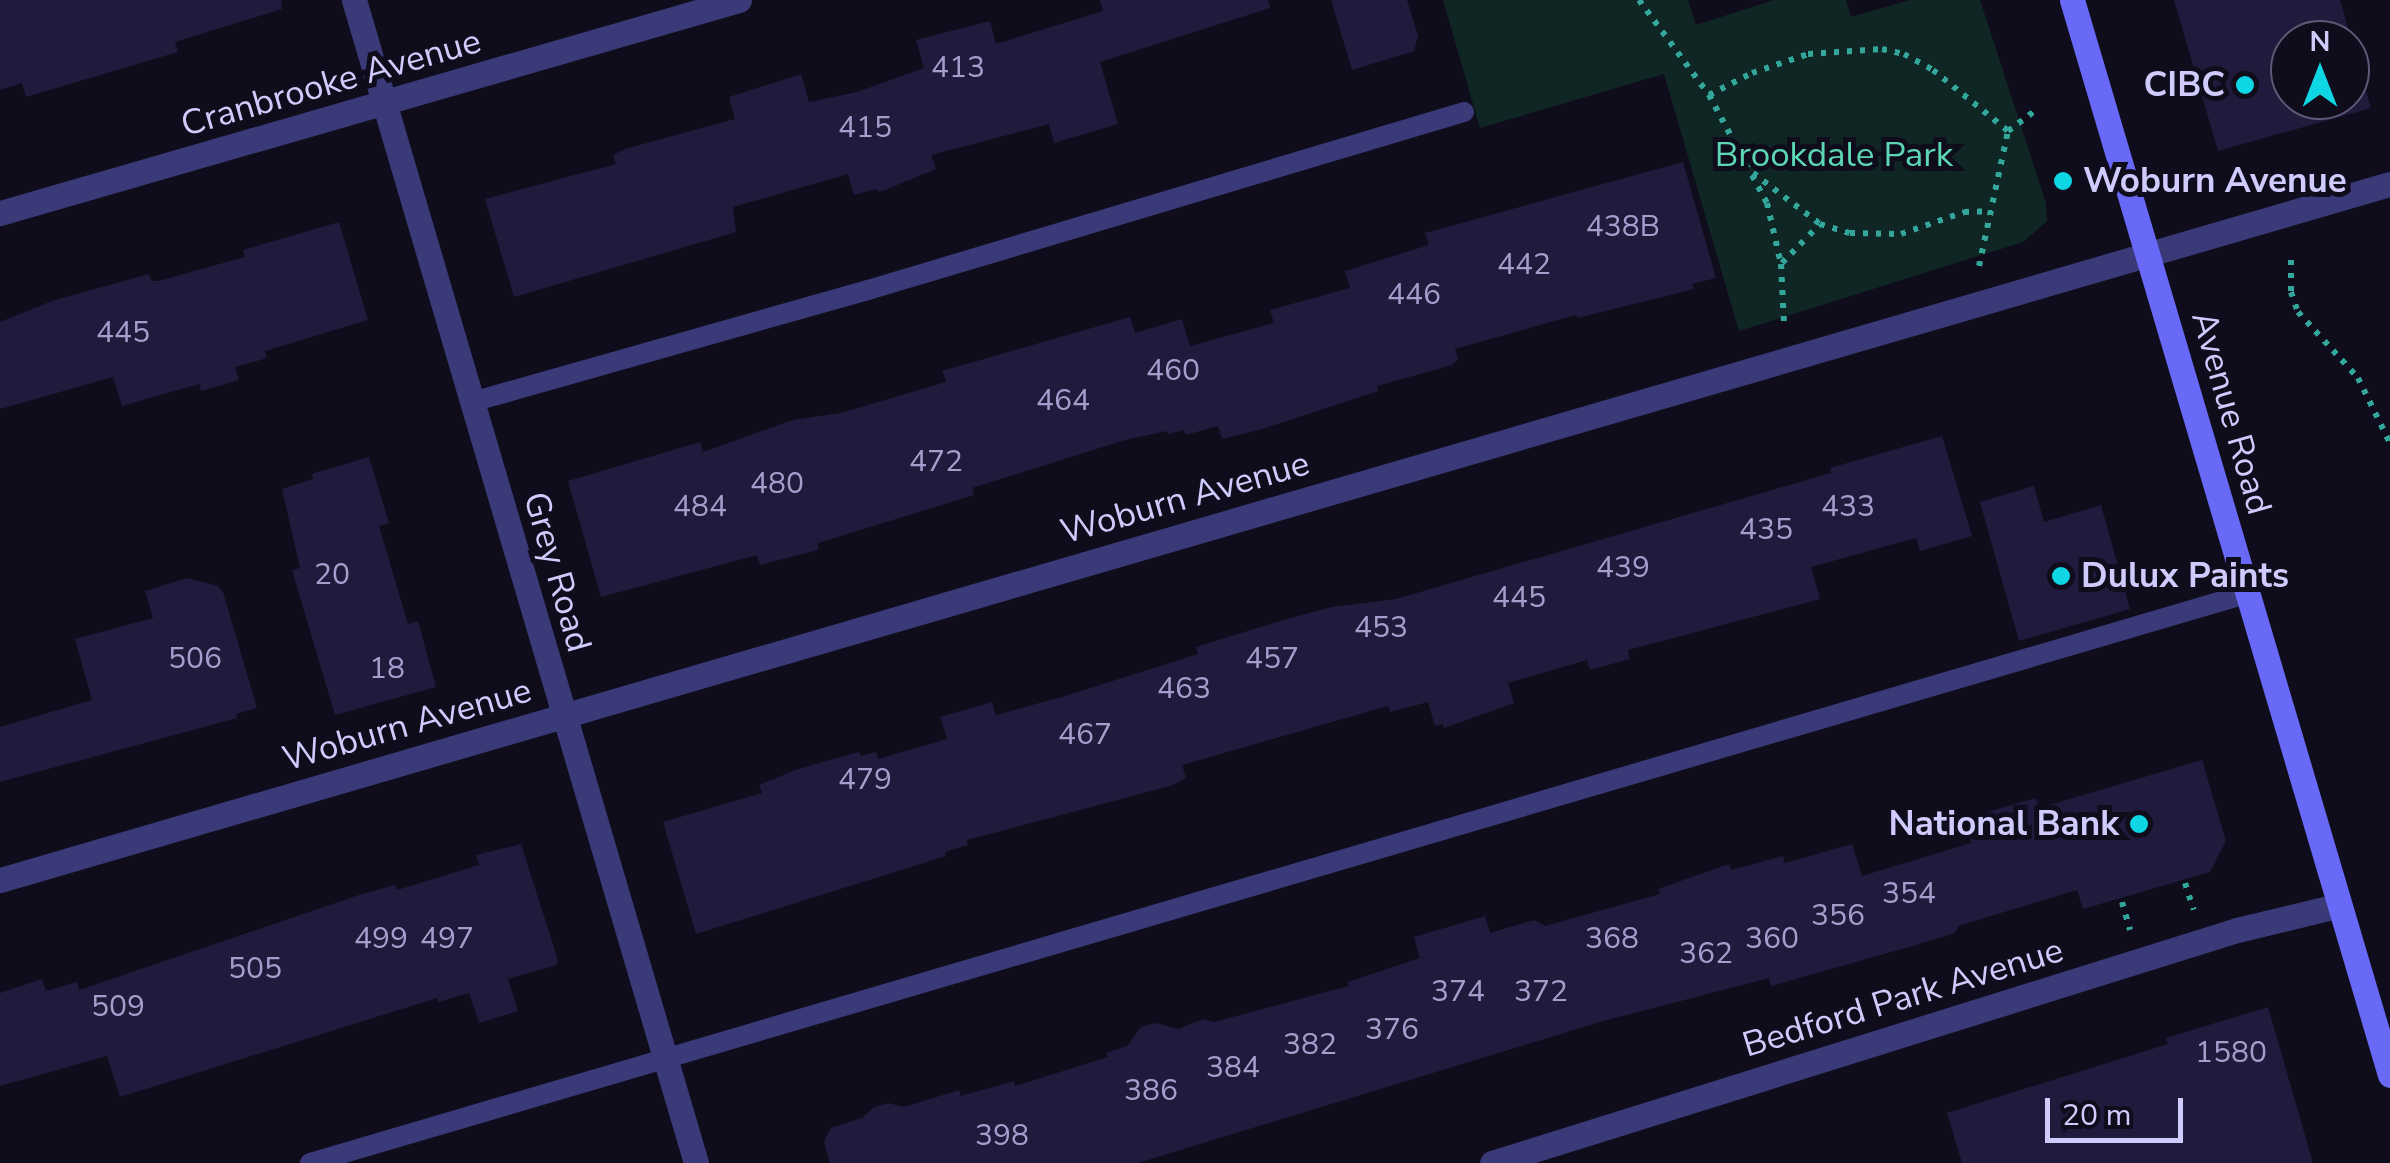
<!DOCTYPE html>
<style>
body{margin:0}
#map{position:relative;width:2390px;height:1163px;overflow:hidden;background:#0f0d1c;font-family:"Nunito Sans",sans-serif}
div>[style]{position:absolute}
.green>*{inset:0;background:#102624}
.building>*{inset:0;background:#201a3c}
.path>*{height:6px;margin-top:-3px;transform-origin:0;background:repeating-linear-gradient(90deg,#34a79c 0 5px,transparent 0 13px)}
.lane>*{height:20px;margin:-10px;padding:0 10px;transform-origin:10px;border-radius:10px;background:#3b3a79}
.street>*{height:25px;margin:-12.5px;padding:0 12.5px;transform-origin:12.5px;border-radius:12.5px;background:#3b3a79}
.secondary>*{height:25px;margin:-12.5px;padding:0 12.5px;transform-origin:12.5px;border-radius:12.5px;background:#6869f6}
.dots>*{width:28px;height:28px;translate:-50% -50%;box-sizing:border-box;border:5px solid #0f0d1c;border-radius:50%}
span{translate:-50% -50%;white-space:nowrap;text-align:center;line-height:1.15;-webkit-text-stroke:10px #0f0d1c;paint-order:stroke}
.number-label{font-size:30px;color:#a39fcc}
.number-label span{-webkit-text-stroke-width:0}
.street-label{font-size:35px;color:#cfcbfc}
.poi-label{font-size:35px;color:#cfcbfc;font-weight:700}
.right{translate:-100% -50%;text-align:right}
.left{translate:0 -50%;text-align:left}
.park-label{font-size:35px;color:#5dd6b4}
.north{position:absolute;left:2270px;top:20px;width:100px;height:100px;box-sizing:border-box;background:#0f0d1c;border:2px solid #5c5976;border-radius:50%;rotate:0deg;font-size:28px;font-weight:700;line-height:40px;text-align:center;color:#cfcbfc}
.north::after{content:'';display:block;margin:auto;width:35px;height:45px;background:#0ed6e5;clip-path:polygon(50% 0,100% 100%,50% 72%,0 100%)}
.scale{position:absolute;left:2045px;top:1098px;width:138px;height:45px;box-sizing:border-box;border:5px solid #cfcbfc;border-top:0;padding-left:12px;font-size:30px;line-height:35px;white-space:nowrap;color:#cfcbfc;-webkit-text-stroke:8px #0f0d1c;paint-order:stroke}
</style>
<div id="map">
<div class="green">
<div style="clip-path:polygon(1443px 0,1688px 0,1696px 25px,1774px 0,1846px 0,1851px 17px,1910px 0,1980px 0,2046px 203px,2047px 221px,2023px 242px,1739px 331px,1664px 74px,1480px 128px)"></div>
</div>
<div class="building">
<div style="clip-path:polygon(0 0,281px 0,282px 9px,175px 42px,178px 52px,26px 97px,22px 83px,0 90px)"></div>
<div style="clip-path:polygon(1100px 0,1268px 0,1270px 8px,1100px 62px,1118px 124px,1054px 143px,1049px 124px,931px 155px,936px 169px,880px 192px,875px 189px,854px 195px,848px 174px,733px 207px,736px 232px,514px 297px,485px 199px,616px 164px,613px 155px,625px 149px,735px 119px,729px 97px,801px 74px,809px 102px,857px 92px,924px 68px,916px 40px,990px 21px,996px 44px,1103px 11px)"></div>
<div style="clip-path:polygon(1331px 0,1407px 0,1418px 36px,1414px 51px,1352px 70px)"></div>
<div style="clip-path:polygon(evenodd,2174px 0,2340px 0,2371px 108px,2218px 151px,2174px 0,2290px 40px,2350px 40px,2350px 100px,2290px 100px,2290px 40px)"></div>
<div style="clip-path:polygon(1683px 162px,1716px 278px,1692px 284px,1694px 289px,1577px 318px,1576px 315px,1455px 349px,1458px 359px,1452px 365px,1377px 386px,1378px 391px,1262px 429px,1222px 439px,1218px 426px,1186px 435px,1184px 430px,1168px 434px,1167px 431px,1125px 440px,972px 488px,974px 495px,818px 543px,818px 550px,760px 565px,757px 555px,601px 597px,568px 481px,700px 442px,703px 452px,793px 420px,841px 413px,946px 382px,942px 371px,1130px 317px,1135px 333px,1182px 319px,1190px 346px,1274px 323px,1270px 310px,1350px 288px,1345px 271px,1429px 245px,1425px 233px)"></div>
<div style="clip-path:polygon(339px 222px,368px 320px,265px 351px,267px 358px,235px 367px,239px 380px,201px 391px,199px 384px,122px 406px,113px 377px,0 409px,0 322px,52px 301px,149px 274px,151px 281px,158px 281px,245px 257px,243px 250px)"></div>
<div style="clip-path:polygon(1942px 436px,1972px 536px,1920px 551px,1916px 538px,1811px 567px,1820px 599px,1628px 650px,1630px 659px,1590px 670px,1587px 660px,1508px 683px,1514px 703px,1444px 728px,1443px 724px,1435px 726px,1428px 702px,1390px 712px,1388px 706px,1182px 765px,1186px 778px,1170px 786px,967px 840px,968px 845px,945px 852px,946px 856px,696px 934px,663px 822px,762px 793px,759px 785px,798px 769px,859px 752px,861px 756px,876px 752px,878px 759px,947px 739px,940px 717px,992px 702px,996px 715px,1065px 696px,1198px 654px,1196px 647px,1290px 618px,1332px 607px,1396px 599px,1831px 473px,1830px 468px)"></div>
<div style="clip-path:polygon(369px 457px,389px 523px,379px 526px,408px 624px,418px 621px,436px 687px,335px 715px,292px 570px,300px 568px,282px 489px,313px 479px,312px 474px)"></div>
<div style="clip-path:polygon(2034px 486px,2044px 522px,2101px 505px,2130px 609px,2019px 641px,1980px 502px)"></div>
<div style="clip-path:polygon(187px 578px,218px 586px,223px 592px,257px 708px,236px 714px,237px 718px,0 782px,0 727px,92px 700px,75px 639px,153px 618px,145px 591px)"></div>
<div style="clip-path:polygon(2202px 760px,2226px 841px,2210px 872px,2083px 909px,2077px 890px,1958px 926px,1955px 933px,1916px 945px,1771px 986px,1769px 978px,1600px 1022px,1138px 1163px,830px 1163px,824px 1142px,831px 1128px,862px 1118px,874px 1107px,888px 1103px,904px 1107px,959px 1090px,961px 1096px,1014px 1081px,1015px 1086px,1108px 1057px,1106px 1053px,1127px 1046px,1141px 1027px,1155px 1023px,1179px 1029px,1203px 1019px,1214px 1022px,1349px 986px,1348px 982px,1420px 958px,1414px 937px,1485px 916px,1490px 933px,1534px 920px,1545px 926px,1660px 894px,1658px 889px,1729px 864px,1731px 870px,1783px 856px,1785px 863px,1852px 844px,1862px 876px,1971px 843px,1967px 832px,1984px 827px,1980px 814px,2036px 798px,2039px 808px)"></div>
<div style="clip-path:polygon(521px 844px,558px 960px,556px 965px,508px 979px,518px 1011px,479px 1023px,469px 993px,438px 1002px,437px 998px,120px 1097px,107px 1056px,0 1086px,0 993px,42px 979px,46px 991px,77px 982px,79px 990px,359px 895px,395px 885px,397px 890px,479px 865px,476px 855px)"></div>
<div style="clip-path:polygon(2268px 1007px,2313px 1163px,1962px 1163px,1947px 1113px,2168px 1044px,2166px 1038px)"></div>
</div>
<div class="path">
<div style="left:1639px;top:0;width:118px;rotate:53.6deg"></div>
<div style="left:1709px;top:95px;width:123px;rotate:61.8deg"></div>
<div style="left:1767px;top:203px;width:63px;rotate:77.1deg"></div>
<div style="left:1781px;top:264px;width:60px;rotate:87.1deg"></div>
<div style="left:1709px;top:95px;width:48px;rotate:-27.1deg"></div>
<div style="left:1752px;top:73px;width:59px;rotate:-18.7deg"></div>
<div style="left:1808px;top:54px;width:74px;rotate:-3.9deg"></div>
<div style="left:1882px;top:49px;width:23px;rotate:13deg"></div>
<div style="left:1904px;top:54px;width:33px;rotate:29deg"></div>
<div style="left:1933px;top:70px;width:97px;rotate:39.1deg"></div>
<div style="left:2008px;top:131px;width:38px;rotate:-37deg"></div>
<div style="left:1753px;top:173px;width:84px;rotate:37.3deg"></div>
<div style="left:1820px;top:224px;width:31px;rotate:17deg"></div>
<div style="left:1850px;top:233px;width:51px;rotate:1.1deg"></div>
<div style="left:1901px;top:234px;width:67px;rotate:-19.2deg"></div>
<div style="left:1964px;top:212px;width:24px;rotate:-2deg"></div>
<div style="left:2291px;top:260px;width:32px;rotate:90deg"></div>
<div style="left:2291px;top:292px;width:21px;rotate:71deg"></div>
<div style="left:2298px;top:312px;width:89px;rotate:47.7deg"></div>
<div style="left:2358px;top:378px;width:72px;rotate:63.8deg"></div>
<div style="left:1782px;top:263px;width:54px;rotate:-45.7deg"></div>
<div style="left:1979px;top:266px;width:138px;rotate:-77.9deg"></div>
<div style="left:2185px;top:883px;width:28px;rotate:72deg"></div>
<div style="left:2122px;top:902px;width:29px;rotate:74deg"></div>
</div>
<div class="lane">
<div style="left:472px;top:402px;width:412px;rotate:-15.8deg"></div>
<div style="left:868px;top:290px;width:622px;rotate:-16.63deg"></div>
<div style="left:310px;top:1163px;width:2018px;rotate:-16.38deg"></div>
</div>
<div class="street">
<div style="left:354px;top:0;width:1212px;rotate:73.61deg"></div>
<div style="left:0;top:213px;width:769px;rotate:-16.08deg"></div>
<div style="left:0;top:880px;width:2489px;rotate:-16.24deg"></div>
<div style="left:1492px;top:1163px;width:781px;rotate:-17.37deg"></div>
<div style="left:2237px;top:930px;width:103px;rotate:-13.5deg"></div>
</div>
<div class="secondary">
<div style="left:2072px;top:0;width:1121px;rotate:73.52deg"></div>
</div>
<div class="dots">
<div style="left:2245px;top:85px;background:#0ed6e5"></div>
<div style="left:2063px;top:181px;background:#0ed6e5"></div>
<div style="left:2061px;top:576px;background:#0ed6e5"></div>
<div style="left:2139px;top:824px;background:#0ed6e5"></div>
</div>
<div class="number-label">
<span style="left:958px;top:68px">413</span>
<span style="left:865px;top:128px">415</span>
<span style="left:1623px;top:227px">438B</span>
<span style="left:1524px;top:265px">442</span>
<span style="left:1414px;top:295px">446</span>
<span style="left:123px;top:333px">445</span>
<span style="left:1173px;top:371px">460</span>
<span style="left:1063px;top:401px">464</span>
<span style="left:936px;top:462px">472</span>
<span style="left:777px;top:484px">480</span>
<span style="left:700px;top:507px">484</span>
<span style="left:1848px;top:507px">433</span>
<span style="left:1766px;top:530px">435</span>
<span style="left:1623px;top:568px">439</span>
<span style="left:332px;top:575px">20</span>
<span style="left:1519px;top:598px">445</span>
<span style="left:1381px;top:628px">453</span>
<span style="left:195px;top:659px">506</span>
<span style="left:1272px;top:659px">457</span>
<span style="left:387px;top:669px">18</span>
<span style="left:1184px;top:689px">463</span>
<span style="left:1085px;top:735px">467</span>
<span style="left:865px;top:780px">479</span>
<span style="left:1909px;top:894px">354</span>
<span style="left:1838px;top:916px">356</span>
<span style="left:381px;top:939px">499</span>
<span style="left:447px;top:939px">497</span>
<span style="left:1612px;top:939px">368</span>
<span style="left:1772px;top:939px">360</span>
<span style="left:1706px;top:954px">362</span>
<span style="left:255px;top:969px">505</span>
<span style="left:1458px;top:992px">374</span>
<span style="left:1541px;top:992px">372</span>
<span style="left:118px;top:1007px">509</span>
<span style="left:1392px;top:1030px">376</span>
<span style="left:1310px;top:1045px">382</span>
<span style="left:2231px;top:1053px">1580</span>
<span style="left:1233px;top:1068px">384</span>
<span style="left:1151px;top:1091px">386</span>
<span style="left:1002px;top:1136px">398</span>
</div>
<div class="street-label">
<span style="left:331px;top:83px;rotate:-16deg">Cranbrooke Avenue</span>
<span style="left:2231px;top:413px;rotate:74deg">Avenue Road</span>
<span style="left:1185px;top:498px;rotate:-16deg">Woburn Avenue</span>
<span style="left:557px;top:572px;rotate:74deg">Grey Road</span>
<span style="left:407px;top:725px;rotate:-16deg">Woburn Avenue</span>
<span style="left:1903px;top:998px;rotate:-17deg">Bedford Park Avenue</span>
</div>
<div class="poi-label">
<span class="right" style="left:2225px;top:85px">CIBC</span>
<span class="left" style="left:2083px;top:181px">Woburn Avenue</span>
<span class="left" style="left:2081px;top:576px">Dulux Paints</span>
<span class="right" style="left:2119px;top:824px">National Bank</span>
</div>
<div class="park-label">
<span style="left:1834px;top:155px">Brookdale Park</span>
</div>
<div class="north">N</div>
<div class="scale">20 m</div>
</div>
